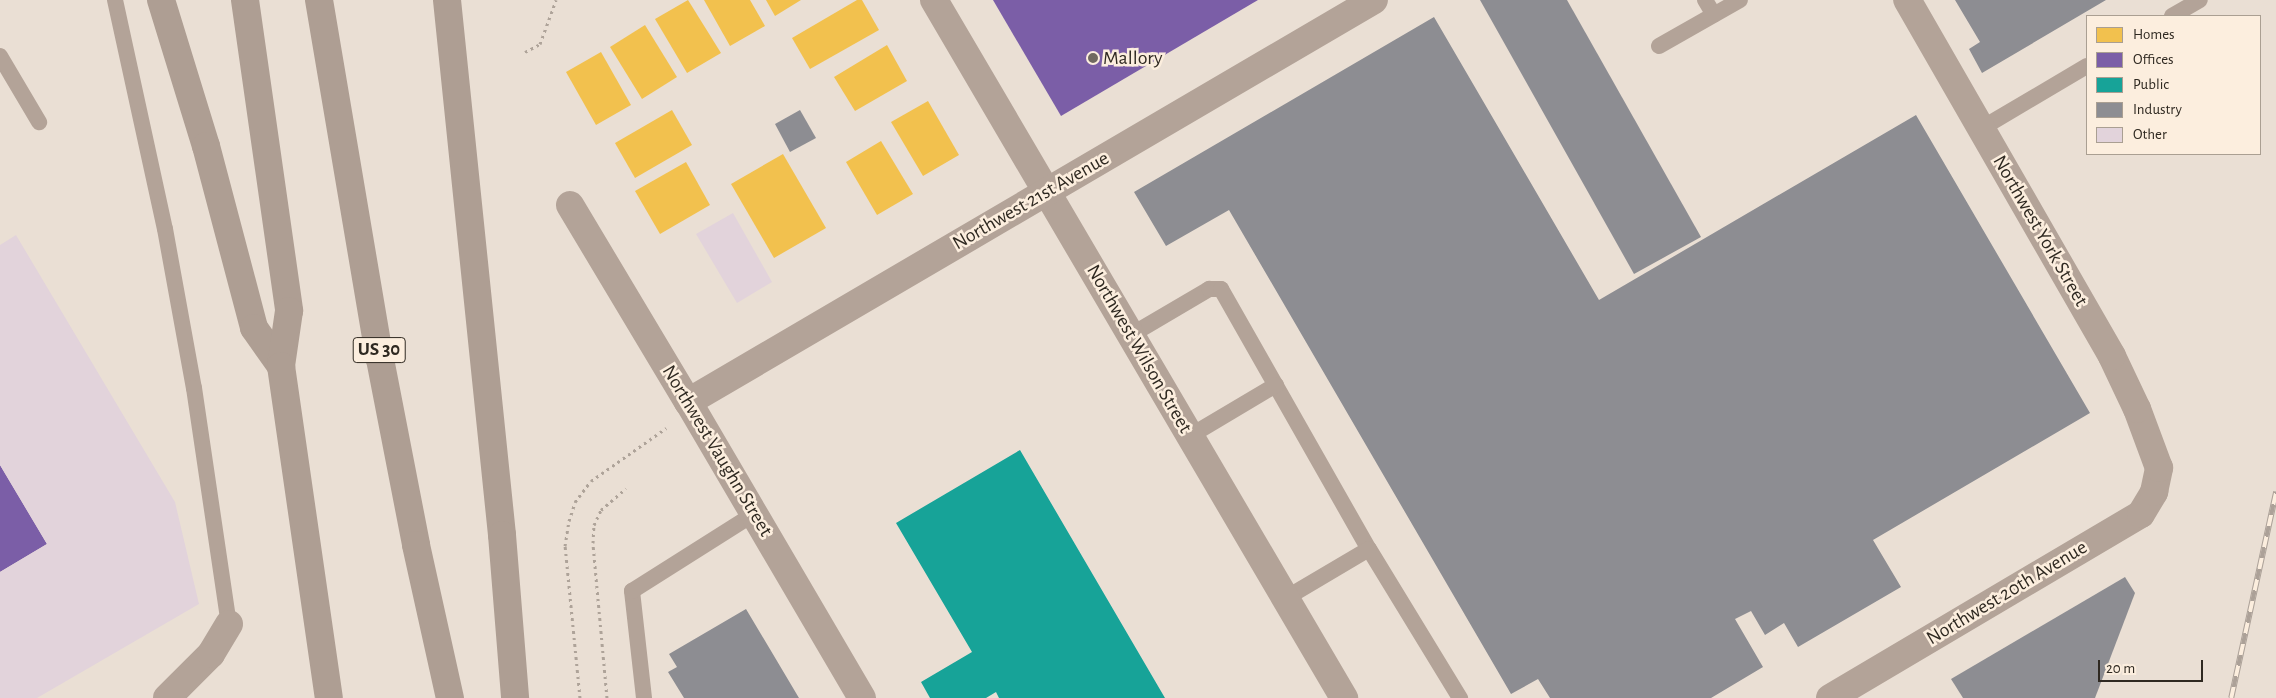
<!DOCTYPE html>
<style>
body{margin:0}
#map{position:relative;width:2276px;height:698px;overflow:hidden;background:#eadfd4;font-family:"Alegreya Sans",sans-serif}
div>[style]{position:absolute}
.homes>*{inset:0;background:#f2c14e}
.offices>*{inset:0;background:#7b5ea7}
.public>*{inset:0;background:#17a398}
.industry>*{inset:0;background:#8d8d92}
.building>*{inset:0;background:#e2d3db}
.path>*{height:3px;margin-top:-1.5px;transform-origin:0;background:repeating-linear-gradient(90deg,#aea399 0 2.5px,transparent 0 6.5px)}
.service>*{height:16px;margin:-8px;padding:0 8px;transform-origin:8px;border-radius:8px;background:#b3a398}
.minor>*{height:28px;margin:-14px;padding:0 14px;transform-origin:14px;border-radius:14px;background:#b3a398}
.tertiary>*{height:28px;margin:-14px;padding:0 14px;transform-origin:14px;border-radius:14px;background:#b3a398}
.motorway>*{height:28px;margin:-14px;padding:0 14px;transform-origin:14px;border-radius:14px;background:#ae9e93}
.rail>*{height:5.5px;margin-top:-2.75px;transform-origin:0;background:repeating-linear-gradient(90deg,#fceede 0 11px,#aca198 0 22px);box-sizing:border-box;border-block:1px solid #aca198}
.dots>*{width:14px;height:14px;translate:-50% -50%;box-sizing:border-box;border:2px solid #fceede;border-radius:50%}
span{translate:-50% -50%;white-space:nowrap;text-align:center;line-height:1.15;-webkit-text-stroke:5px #fceede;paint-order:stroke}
.shield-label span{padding:1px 4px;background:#fceede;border:1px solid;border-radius:4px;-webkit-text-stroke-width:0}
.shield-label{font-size:19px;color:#2f2921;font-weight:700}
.poi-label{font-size:20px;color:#2f2921}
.left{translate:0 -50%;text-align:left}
.street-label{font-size:20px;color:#2f2921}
.legend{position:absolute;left:2086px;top:15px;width:175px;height:140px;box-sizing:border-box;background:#fceede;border:1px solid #aa9f92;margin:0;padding:6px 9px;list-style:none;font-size:15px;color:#2f2921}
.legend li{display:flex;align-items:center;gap:10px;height:25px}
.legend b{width:25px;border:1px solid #aa9f92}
.scale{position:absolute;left:2098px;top:660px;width:105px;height:22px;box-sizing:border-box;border:2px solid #2f2921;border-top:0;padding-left:6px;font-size:15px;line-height:18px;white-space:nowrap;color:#2f2921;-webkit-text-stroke:4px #fceede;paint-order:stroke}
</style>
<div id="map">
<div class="homes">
<div style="clip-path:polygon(688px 0,721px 53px,687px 73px,655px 19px)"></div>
<div style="clip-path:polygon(704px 0,750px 0,765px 26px,730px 46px)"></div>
<div style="clip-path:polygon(766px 0,801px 0,775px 16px)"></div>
<div style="clip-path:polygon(857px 0,862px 0,879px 30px,810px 69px,792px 38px)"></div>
<div style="clip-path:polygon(645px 25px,677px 77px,642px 99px,610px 47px)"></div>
<div style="clip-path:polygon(887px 45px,907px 81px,855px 111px,834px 77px)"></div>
<div style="clip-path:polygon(601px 52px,631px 105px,596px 125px,566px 72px)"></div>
<div style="clip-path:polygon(928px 101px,959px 155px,923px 176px,891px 122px)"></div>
<div style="clip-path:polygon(672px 110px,692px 145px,635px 178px,615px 143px)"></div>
<div style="clip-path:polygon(881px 141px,913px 194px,877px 215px,846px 162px)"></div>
<div style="clip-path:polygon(783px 154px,826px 228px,774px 258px,731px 184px)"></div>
<div style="clip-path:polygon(686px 162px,710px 205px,660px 234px,635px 191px)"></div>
</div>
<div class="offices">
<div style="clip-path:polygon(993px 0,1258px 0,1061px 116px)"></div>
<div style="clip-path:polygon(0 465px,47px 544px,0 572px)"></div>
</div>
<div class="public">
<div style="clip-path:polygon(1020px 450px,1165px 698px,999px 698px,996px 692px,986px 698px,930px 698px,921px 682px,972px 652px,896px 523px)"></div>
</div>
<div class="industry">
<div style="clip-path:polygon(1480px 0,1567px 0,1701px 237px,1634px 274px)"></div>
<div style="clip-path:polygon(1955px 0,2106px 0,1982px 73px,1969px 49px,1980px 42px)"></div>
<div style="clip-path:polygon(1434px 17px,1599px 300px,1916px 115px,2090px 413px,1873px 540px,1901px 587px,1798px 647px,1784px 623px,1765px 635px,1751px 611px,1735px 619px,1763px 667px,1711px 698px,1550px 698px,1538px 679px,1511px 694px,1229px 210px,1166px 246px,1134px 192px)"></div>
<div style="clip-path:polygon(800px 110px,816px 138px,790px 152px,775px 124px)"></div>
<div style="clip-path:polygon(2125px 577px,2135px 593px,2095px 698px,1963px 698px,1951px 679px)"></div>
<div style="clip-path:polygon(746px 609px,799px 698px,684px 698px,668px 672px,677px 667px,669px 654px)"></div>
</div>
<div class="building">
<div style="clip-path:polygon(733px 213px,772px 282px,737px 303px,696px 234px)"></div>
<div style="clip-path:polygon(16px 235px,175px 502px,199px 604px,37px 698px,0 698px,0 572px,47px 544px,0 465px,0 245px)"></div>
</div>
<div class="path">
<div style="left:525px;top:52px;width:17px;rotate:-28deg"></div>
<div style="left:540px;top:44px;width:47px;rotate:-70deg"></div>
<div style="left:580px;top:698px;width:153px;rotate:-95.6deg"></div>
<div style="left:565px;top:546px;width:25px;rotate:-81deg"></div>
<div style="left:569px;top:521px;width:20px;rotate:-72deg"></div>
<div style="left:575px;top:502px;width:26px;rotate:-53deg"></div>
<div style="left:591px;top:481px;width:92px;rotate:-35.2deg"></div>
<div style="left:607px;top:698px;width:156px;rotate:-95.2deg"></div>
<div style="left:593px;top:543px;width:18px;rotate:-87deg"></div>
<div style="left:594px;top:525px;width:17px;rotate:-65deg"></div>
<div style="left:601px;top:510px;width:33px;rotate:-41deg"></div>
</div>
<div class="service">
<div style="left:115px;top:0;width:234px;rotate:77.7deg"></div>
<div style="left:165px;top:229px;width:162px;rotate:79.7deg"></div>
<div style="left:194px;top:388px;width:239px;rotate:81.6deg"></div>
<div style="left:1705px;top:0;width:17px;rotate:59deg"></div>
<div style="left:2172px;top:16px;width:32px;rotate:-30deg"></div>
<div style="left:1659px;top:46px;width:93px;rotate:-29.6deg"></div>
<div style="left:0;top:56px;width:77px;rotate:59.4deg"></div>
<div style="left:1982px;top:128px;width:122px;rotate:-30.6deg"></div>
<div style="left:1131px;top:335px;width:91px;rotate:-30.5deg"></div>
<div style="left:1209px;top:289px;width:12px"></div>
<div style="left:1221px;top:289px;width:299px;rotate:60.4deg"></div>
<div style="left:1369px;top:549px;width:175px;rotate:58.6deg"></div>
<div style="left:1190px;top:436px;width:100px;rotate:-30.7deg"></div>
<div style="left:1286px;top:598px;width:96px;rotate:-30.6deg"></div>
<div style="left:644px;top:698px;width:108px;rotate:-96.4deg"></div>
<div style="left:632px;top:591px;width:144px;rotate:-32.3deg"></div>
</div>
<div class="minor">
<div style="left:570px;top:205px;width:230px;rotate:59.1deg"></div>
<div style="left:167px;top:698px;width:62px;rotate:-45deg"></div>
<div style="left:211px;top:654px;width:35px;rotate:-59deg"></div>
<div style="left:1830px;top:698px;width:361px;rotate:-30.6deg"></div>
<div style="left:2141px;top:514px;width:26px;rotate:-59deg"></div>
<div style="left:2154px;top:492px;width:25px;rotate:-78deg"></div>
<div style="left:2159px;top:468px;width:63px;rotate:-110.4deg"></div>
<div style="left:2137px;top:409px;width:59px;rotate:-115.3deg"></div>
<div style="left:2112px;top:356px;width:411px;rotate:-119.9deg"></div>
</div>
<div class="tertiary">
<div style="left:934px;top:0;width:810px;rotate:59.57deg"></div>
<div style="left:862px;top:698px;width:343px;rotate:-120.4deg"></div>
<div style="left:688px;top:402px;width:795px;rotate:-30.37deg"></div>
</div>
<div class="motorway">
<div style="left:161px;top:0;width:153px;rotate:72.9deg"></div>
<div style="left:206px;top:146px;width:188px;rotate:75.2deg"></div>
<div style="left:254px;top:328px;width:47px;rotate:54.6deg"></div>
<div style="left:245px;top:0;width:314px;rotate:81.9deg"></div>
<div style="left:289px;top:311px;width:56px;rotate:98.3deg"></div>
<div style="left:281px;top:366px;width:335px;rotate:81.8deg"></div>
<div style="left:319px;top:0;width:364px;rotate:80.4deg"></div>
<div style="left:380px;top:359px;width:189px;rotate:79deg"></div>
<div style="left:416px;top:545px;width:157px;rotate:77.5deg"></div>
<div style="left:447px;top:0;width:538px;rotate:84.13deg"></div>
<div style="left:502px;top:535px;width:164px;rotate:85.4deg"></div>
</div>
<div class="rail">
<div style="left:2231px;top:698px;width:211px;rotate:-77.7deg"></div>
</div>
<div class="dots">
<div style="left:1093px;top:58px;background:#706960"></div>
</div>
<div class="shield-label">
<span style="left:379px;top:350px">US 30</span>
</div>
<div class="poi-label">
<span class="left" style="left:1103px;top:58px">Mallory</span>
</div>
<div class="street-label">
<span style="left:1031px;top:201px;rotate:-30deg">Northwest 21st Avenue</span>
<span style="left:2040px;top:231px;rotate:60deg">Northwest York Street</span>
<span style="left:1139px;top:349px;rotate:60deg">Northwest Wilson Street</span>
<span style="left:717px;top:451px;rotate:59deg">Northwest Vaughn Street</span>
<span style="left:2007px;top:593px;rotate:-31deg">Northwest 20th Avenue</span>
</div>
<ul class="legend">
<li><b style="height:14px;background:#f2c14e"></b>Homes</li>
<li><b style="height:14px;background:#7b5ea7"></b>Offices</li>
<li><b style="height:14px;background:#17a398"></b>Public</li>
<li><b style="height:14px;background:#8d8d92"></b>Industry</li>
<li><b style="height:14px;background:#e2d3db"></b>Other</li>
</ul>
<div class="scale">20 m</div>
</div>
